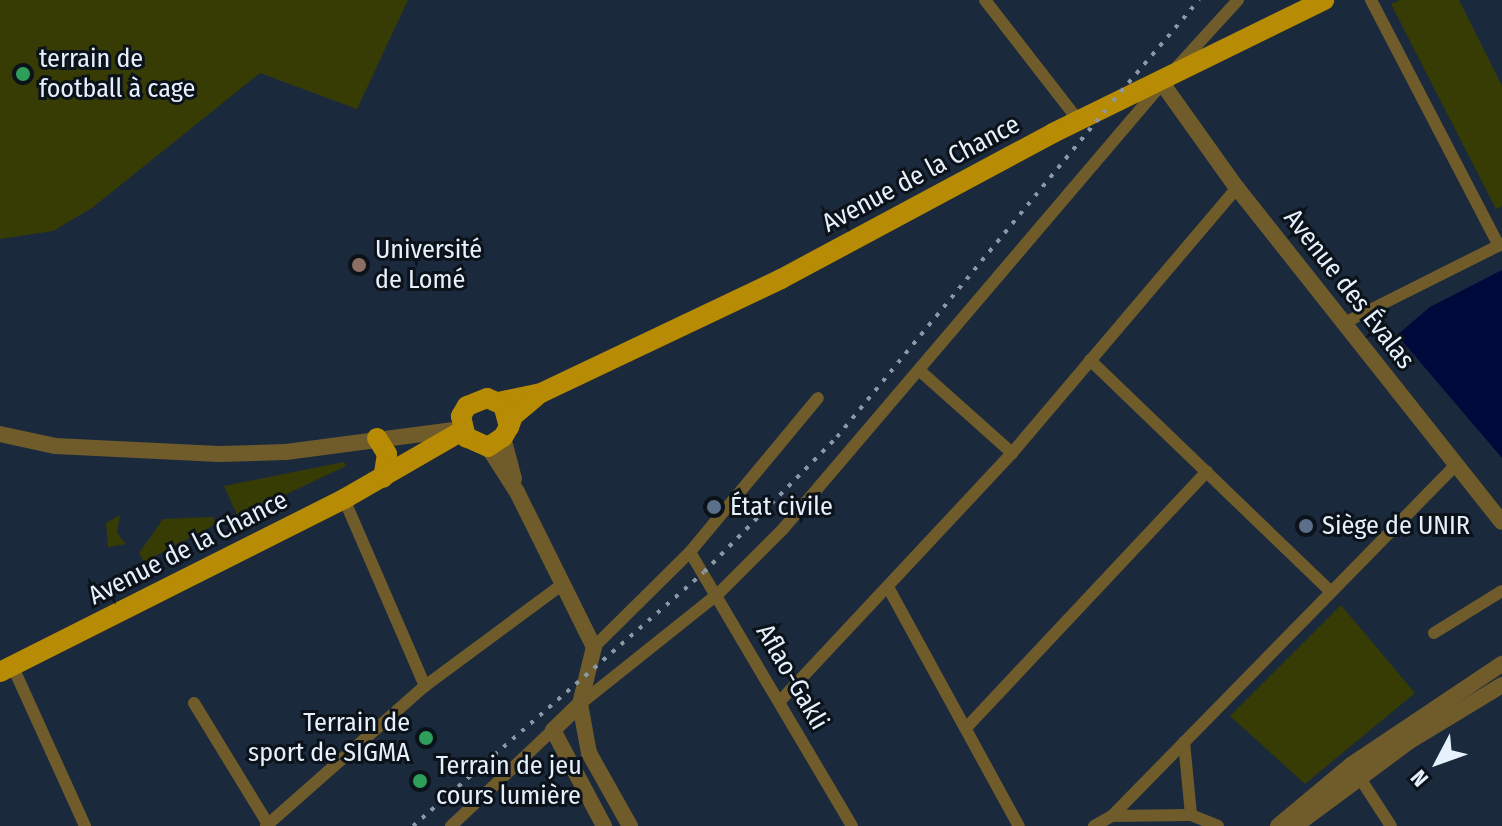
<!DOCTYPE html>
<meta charset="utf-8">
<style>
body{margin:0}
#map{position:relative;width:1502px;height:826px;overflow:hidden;background:#1a2a3c;font-family:"Fira Sans Condensed",sans-serif}
div>[style]{position:absolute}
.green>*{inset:0;background:#363c03}
.water>*{inset:0;background:#00093c}
.minor>*{height:12px;margin:-6px;padding:0 6px;transform-origin:6px;border-radius:6px;background:#705b2b}
.tertiary>*{height:16px;margin:-8px;padding:0 8px;transform-origin:8px;border-radius:8px;background:#705b2b}
.primary>*{height:20px;margin:-10px;padding:0 10px;transform-origin:10px;border-radius:10px;background:#b78b04}
.rail>*{height:4px;margin-top:-2px;transform-origin:0;background:repeating-linear-gradient(90deg,#8b99a7 0 4px,transparent 0 12px)}
.dots>*{width:22px;height:22px;translate:-50% -50%;box-sizing:border-box;border:4px solid #0b121a;border-radius:50%}
span{translate:-50% -50%;white-space:nowrap;text-align:center;line-height:1.15;-webkit-text-stroke:6px #0b121a;paint-order:stroke}
.poi-label{font-size:26px;color:#e6f1fd}
.left{translate:0 -50%;text-align:left}
.right{translate:-100% -50%;text-align:right}
.street-label{font-size:26px;color:#e6f1fd}
.north{position:absolute;left:1398px;top:722px;width:80px;height:80px;-webkit-text-stroke:6px #0b121a;paint-order:stroke;rotate:229deg;font-size:22px;font-weight:700;line-height:32px;text-align:center;color:#e6f1fd}
.north::after{content:'';display:block;margin:auto;width:28px;height:36px;background:#e6f1fd;clip-path:polygon(50% 0,100% 100%,50% 72%,0 100%)}
</style>
<div id="map">
<div class="green">
<div style="clip-path:polygon(0 0,408px 0,357px 109px,260px 73px,92px 208px,53px 231px,0 239px)"></div>
<div style="clip-path:polygon(1400px 0,1459px 0,1502px 86px,1502px 206px,1496px 209px,1391px 4px)"></div>
<div style="clip-path:polygon(344px 462px,346px 466px,238px 517px,224px 486px)"></div>
<div style="clip-path:polygon(120px 515px,117px 533px,126px 544px,108px 547px,106px 523px)"></div>
<div style="clip-path:polygon(213px 517px,216px 524px,144px 562px,139px 553px,163px 519px)"></div>
<div style="clip-path:polygon(1341px 605px,1415px 693px,1305px 784px,1230px 716px)"></div>
</div>
<div class="water">
<div style="clip-path:polygon(1502px 270px,1502px 458px,1397px 335px,1430px 307px)"></div>
</div>
<div class="minor">
<div style="left:985px;top:0;width:153px;rotate:52.2deg"></div>
<div style="left:1371px;top:0;width:277px;rotate:62.5deg"></div>
<div style="left:1176px;top:68px;width:92px;rotate:-47.6deg"></div>
<div style="left:1344px;top:323px;width:177px;rotate:-26.6deg"></div>
<div style="left:1090px;top:360px;width:333px;rotate:43.9deg"></div>
<div style="left:919px;top:370px;width:125px;rotate:41.7deg"></div>
<div style="left:344px;top:499px;width:204px;rotate:66.6deg"></div>
<div style="left:690px;top:552px;width:318px;rotate:59.4deg"></div>
<div style="left:889px;top:589px;width:270px;rotate:61.3deg"></div>
<div style="left:1434px;top:633px;width:80px;rotate:-31.7deg"></div>
<div style="left:594px;top:647px;width:135px;rotate:-44.7deg"></div>
<div style="left:690px;top:552px;width:200px;rotate:-50.3deg"></div>
<div style="left:12px;top:665px;width:177px;rotate:65.6deg"></div>
<div style="left:781px;top:700px;width:338px;rotate:-46.9deg"></div>
<div style="left:1012px;top:453px;width:348px;rotate:-49.7deg"></div>
<div style="left:194px;top:703px;width:142px;rotate:58.6deg"></div>
<div style="left:580px;top:704px;width:176px;rotate:-38.6deg"></div>
<div style="left:718px;top:594px;width:92px;rotate:-45deg"></div>
<div style="left:783px;top:529px;width:583px;rotate:-49.59deg"></div>
<div style="left:966px;top:728px;width:352px;rotate:-46.8deg"></div>
<div style="left:1184px;top:742px;width:73px;rotate:84.5deg"></div>
<div style="left:1356px;top:772px;width:64px;rotate:57.1deg"></div>
<div style="left:1112px;top:816px;width:79px;rotate:-0.7deg"></div>
<div style="left:1191px;top:815px;width:29px;rotate:22deg"></div>
<div style="left:266px;top:826px;width:212px;rotate:-41.4deg"></div>
<div style="left:425px;top:686px;width:173px;rotate:-36.5deg"></div>
<div style="left:451px;top:826px;width:140px;rotate:-43.3deg"></div>
<div style="left:1094px;top:826px;width:21px;rotate:-29deg"></div>
<div style="left:1112px;top:816px;width:493px;rotate:-45.6deg"></div>
</div>
<div class="tertiary">
<div style="left:1162px;top:83px;width:129px;rotate:54.5deg"></div>
<div style="left:1237px;top:188px;width:426px;rotate:51.6deg"></div>
<div style="left:0;top:434px;width:56px;rotate:12.3deg"></div>
<div style="left:55px;top:446px;width:164px;rotate:2.8deg"></div>
<div style="left:219px;top:454px;width:67px;rotate:-1.7deg"></div>
<div style="left:286px;top:452px;width:177px;rotate:-7.5deg"></div>
<div style="left:503px;top:437px;width:43px;rotate:75.3deg"></div>
<div style="left:488px;top:447px;width:54px;rotate:57.2deg"></div>
<div style="left:517px;top:492px;width:173px;rotate:63.6deg"></div>
<div style="left:594px;top:647px;width:59px;rotate:103.8deg"></div>
<div style="left:580px;top:704px;width:50px;rotate:79.6deg"></div>
<div style="left:589px;top:753px;width:84px;rotate:60.7deg"></div>
<div style="left:580px;top:704px;width:37px;rotate:136deg"></div>
<div style="left:553px;top:730px;width:109px;rotate:62deg"></div>
<div style="left:1278px;top:826px;width:95px;rotate:-39.9deg"></div>
<div style="left:1351px;top:765px;width:182px;rotate:-33.8deg"></div>
<div style="left:1295px;top:826px;width:143px;rotate:-36.5deg"></div>
<div style="left:1410px;top:741px;width:108px;rotate:-31.3deg"></div>
</div>
<div class="primary">
<div style="left:498px;top:402px;width:44px;rotate:-11.8deg"></div>
<div style="left:541px;top:393px;width:266px;rotate:-25.4deg"></div>
<div style="left:781px;top:279px;width:309px;rotate:-28.2deg"></div>
<div style="left:1053px;top:133px;width:302px;rotate:-26.1deg"></div>
<div style="left:509px;top:427px;width:23px;rotate:-105deg"></div>
<div style="left:503px;top:405px;width:17px;rotate:-156deg"></div>
<div style="left:487px;top:398px;width:22px;rotate:158deg"></div>
<div style="left:467px;top:406px;width:12px;rotate:121deg"></div>
<div style="left:461px;top:416px;width:22px;rotate:77deg"></div>
<div style="left:466px;top:437px;width:24px;rotate:24deg"></div>
<div style="left:488px;top:447px;width:18px;rotate:-34deg"></div>
<div style="left:503px;top:437px;width:12px;rotate:-59deg"></div>
<div style="left:509px;top:427px;width:12px;rotate:-70deg"></div>
<div style="left:513px;top:416px;width:31px;rotate:-40deg"></div>
<div style="left:377px;top:438px;width:19px;rotate:58deg"></div>
<div style="left:387px;top:454px;width:24px;rotate:99deg"></div>
<div style="left:0;top:672px;width:385px;rotate:-26.7deg"></div>
<div style="left:344px;top:499px;width:136px;rotate:-30deg"></div>
</div>
<div class="rail">
<div style="left:1113px;top:101px;width:133px;rotate:-49.6deg"></div>
<div style="left:413px;top:826px;width:386px;rotate:-41.1deg"></div>
<div style="left:704px;top:572px;width:190px;rotate:-45.4deg"></div>
<div style="left:837px;top:437px;width:423px;rotate:-50.6deg"></div>
</div>
<div class="dots">
<div style="left:23px;top:74px;background:#2e9e5b"></div>
<div style="left:359px;top:265px;background:#8d6e63"></div>
<div style="left:714px;top:507px;background:#5c6f8a"></div>
<div style="left:1306px;top:526px;background:#5c6f8a"></div>
<div style="left:426px;top:738px;background:#2e9e5b"></div>
<div style="left:420px;top:781px;background:#2e9e5b"></div>
</div>
<div class="poi-label">
<span class="left" style="left:39px;top:74px">terrain de<br>football à cage</span>
<span class="left" style="left:375px;top:265px">Université<br>de Lomé</span>
<span class="left" style="left:730px;top:507px">État civile</span>
<span class="left" style="left:1322px;top:526px">Siège de UNIR</span>
<span class="right" style="left:410px;top:738px">Terrain de<br>sport de SIGMA</span>
<span class="left" style="left:436px;top:781px">Terrain de jeu<br>cours lumière</span>
</div>
<div class="street-label">
<span style="left:921px;top:174px;rotate:-28deg">Avenue de la Chance</span>
<span style="left:1349px;top:289px;rotate:52deg">Avenue des Évalas</span>
<span style="left:188px;top:548px;rotate:-27deg">Avenue de la Chance</span>
<span style="left:792px;top:677px;rotate:60deg">Aflao-Gakli</span>
</div>
<div class="north">N</div>
</div>
